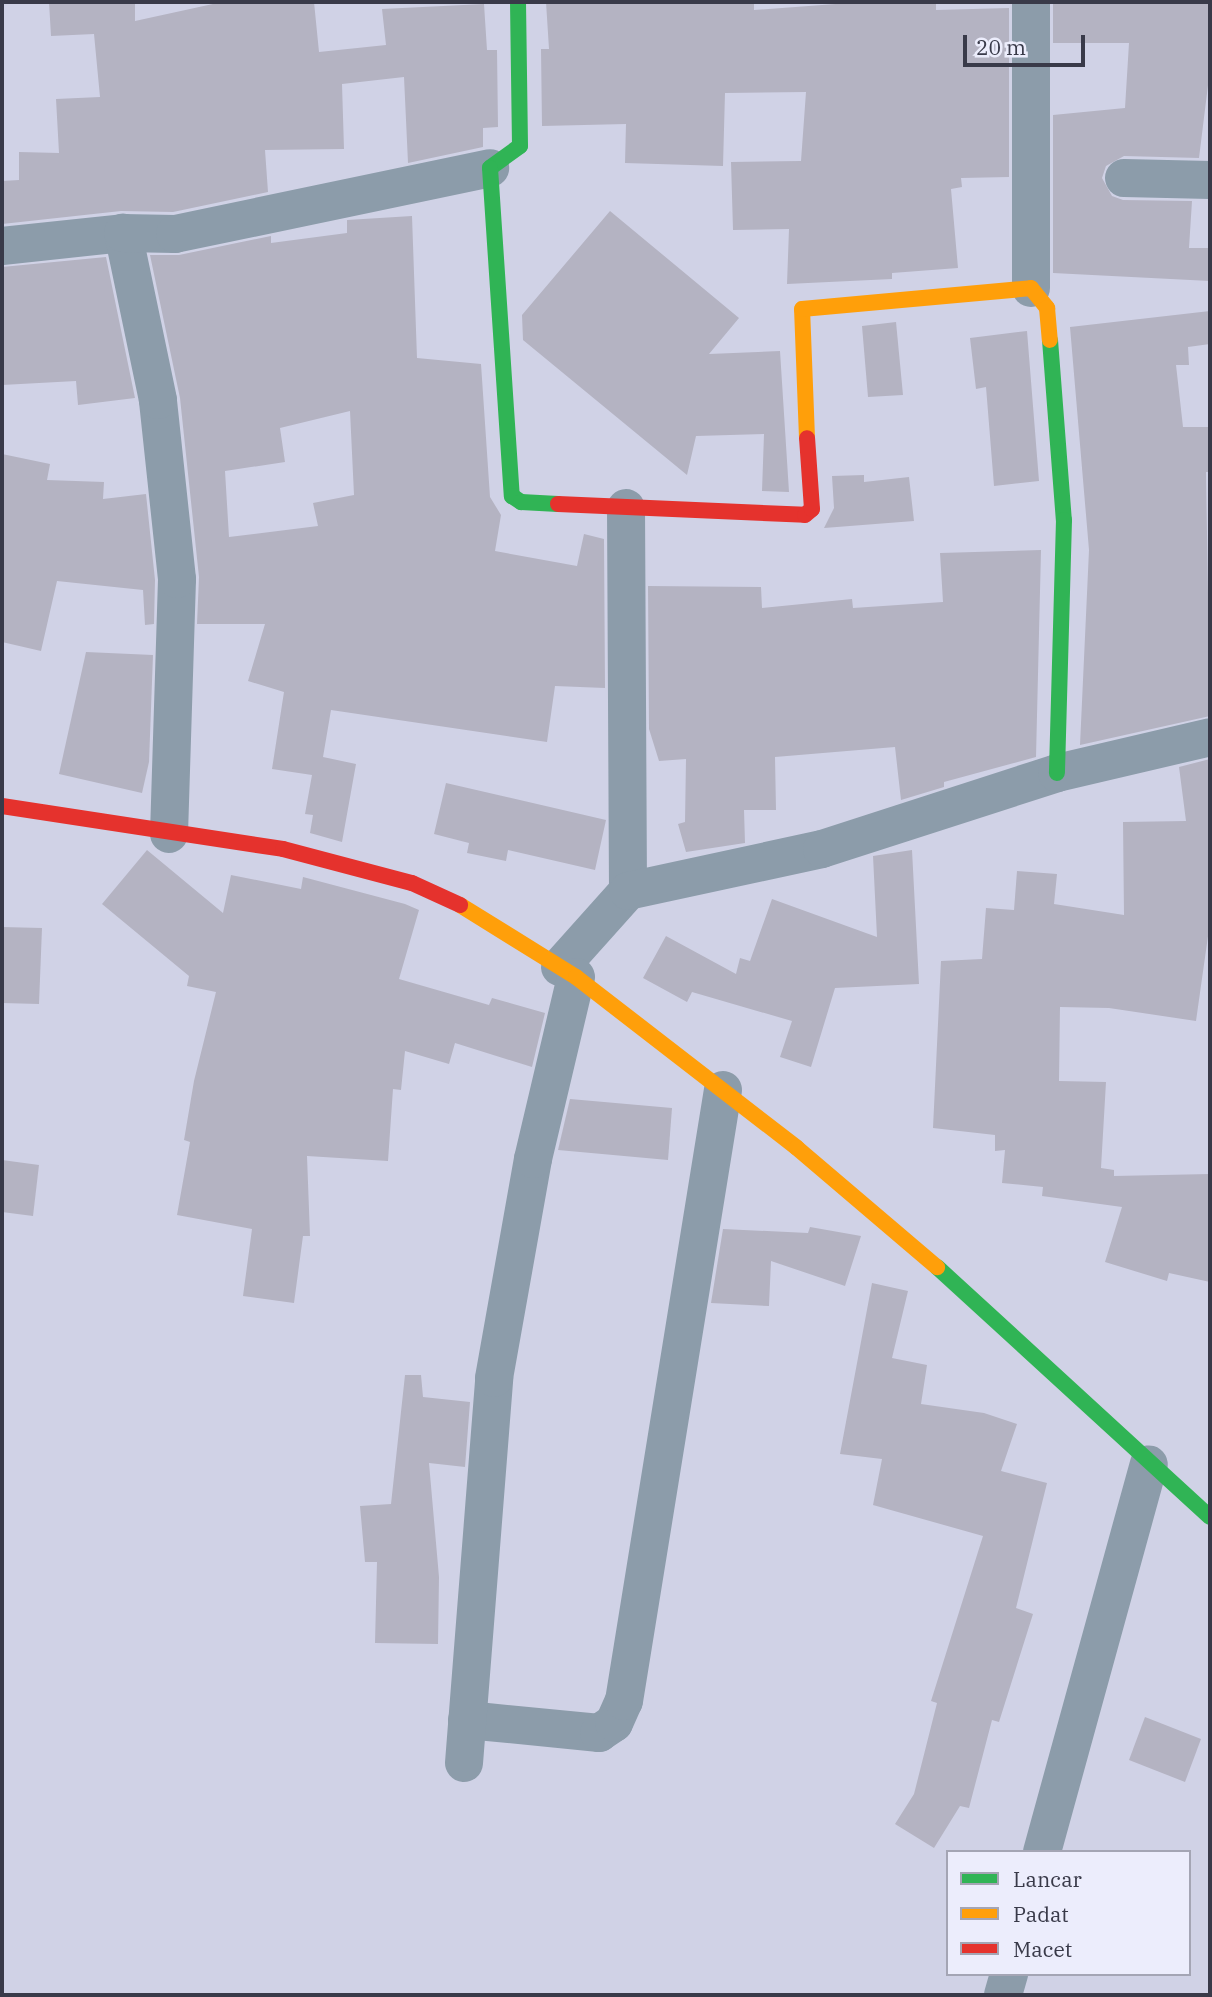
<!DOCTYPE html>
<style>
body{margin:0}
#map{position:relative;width:1212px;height:1997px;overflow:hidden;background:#d0d2e6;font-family:"IBM Plex Serif",serif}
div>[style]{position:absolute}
.building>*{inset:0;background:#b4b3c2}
.street>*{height:38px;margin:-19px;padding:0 19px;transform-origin:19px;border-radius:19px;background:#8c9caa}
.fast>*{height:16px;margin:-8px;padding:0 8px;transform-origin:8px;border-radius:8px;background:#30b455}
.slow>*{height:16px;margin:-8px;padding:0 8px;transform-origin:8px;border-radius:8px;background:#ff9f0a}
.jam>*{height:16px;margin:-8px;padding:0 8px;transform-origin:8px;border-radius:8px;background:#e5322d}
span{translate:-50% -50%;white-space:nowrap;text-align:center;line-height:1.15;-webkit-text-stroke:7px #ecedfc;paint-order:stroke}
.frame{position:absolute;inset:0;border:4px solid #393a49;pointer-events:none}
.legend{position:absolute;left:946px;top:1850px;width:245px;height:126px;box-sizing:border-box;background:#ecedfc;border:2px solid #a4a5b4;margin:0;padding:9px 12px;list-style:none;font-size:21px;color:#393a49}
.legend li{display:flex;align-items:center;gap:14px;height:35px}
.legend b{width:35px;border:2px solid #a4a5b4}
.scale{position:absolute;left:963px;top:35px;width:122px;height:32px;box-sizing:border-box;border:4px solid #393a49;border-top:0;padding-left:9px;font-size:21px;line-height:24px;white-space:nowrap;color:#393a49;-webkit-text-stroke:5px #ecedfc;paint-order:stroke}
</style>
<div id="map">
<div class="building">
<div style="clip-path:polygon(49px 2px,135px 2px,135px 21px,222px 2px,314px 2px,319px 52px,386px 45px,382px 9px,484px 4px,487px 50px,497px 50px,498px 127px,483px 128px,483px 147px,408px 163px,404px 77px,342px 84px,344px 149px,265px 150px,268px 192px,173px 212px,121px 211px,2px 224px,2px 181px,19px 180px,19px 152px,59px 153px,56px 99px,100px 97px,94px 34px,51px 36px)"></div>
<div style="clip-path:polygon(546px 2px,754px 2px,754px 10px,862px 2px,936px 2px,936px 10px,1009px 8px,1009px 177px,961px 178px,962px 187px,951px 189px,958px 268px,892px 273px,892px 279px,787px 284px,789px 229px,733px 230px,731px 162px,801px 161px,806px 92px,725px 93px,723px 166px,625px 163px,626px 124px,542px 126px,541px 49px,549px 49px)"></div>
<div style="clip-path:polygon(1053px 2px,1210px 2px,1210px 69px,1199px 158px,1124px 156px,1106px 166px,1102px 178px,1112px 196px,1123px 200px,1192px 201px,1189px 248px,1210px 248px,1210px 281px,1053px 273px,1053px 115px,1125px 108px,1129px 43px,1053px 43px)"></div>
<div style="clip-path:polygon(610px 211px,739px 318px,709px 354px,780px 351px,789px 492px,762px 491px,764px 434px,696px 436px,687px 475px,523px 340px,522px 315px)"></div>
<div style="clip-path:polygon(evenodd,412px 216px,417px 358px,481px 364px,490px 497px,501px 515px,495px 551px,577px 566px,584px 534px,604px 539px,605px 688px,555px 686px,547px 742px,331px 710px,323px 757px,356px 764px,342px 842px,310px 833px,313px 815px,305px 814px,312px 775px,272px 769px,284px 692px,248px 681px,265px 624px,197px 624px,199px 577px,180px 398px,150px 255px,179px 255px,271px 236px,271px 243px,347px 233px,347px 220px,412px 216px,350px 411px,354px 495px,313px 503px,318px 526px,229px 537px,225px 471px,285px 462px,280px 428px,350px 411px)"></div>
<div style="clip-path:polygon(106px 257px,135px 398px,78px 405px,76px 381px,2px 385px,2px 267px)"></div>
<div style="clip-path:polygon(1210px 311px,1210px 344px,1188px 347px,1189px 365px,1176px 365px,1183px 427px,1210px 427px,1210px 472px,1206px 472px,1210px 716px,1080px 745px,1089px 550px,1070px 327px)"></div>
<div style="clip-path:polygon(896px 322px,903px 395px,868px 397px,862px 326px)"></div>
<div style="clip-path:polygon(1027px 331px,1039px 481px,994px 486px,986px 387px,976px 389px,970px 338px)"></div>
<div style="clip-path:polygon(2px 454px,50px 464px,47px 480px,104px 482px,103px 499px,146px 494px,155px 580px,154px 624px,145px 625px,143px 590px,57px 581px,41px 651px,2px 642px)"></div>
<div style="clip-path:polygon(864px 475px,864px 482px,909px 477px,914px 521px,824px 528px,834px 508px,832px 476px)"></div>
<div style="clip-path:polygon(1041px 550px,1036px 757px,944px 782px,944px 787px,901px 800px,895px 747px,775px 757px,776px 810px,744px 810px,745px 843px,686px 852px,678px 824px,685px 822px,686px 759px,659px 761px,649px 729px,648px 586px,761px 587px,762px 608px,852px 599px,853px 608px,943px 602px,940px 553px)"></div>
<div style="clip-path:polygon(86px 652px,153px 655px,149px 762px,142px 793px,59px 774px)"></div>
<div style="clip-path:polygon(1210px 759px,1210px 922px,1196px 1021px,1109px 1008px,1060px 1007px,1059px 1081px,1106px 1082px,1101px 1168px,1114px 1170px,1114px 1176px,1210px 1174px,1210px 1282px,1169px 1273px,1167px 1281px,1105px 1262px,1122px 1207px,1042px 1196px,1043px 1187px,1002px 1183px,1005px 1150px,995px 1151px,995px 1135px,933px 1128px,941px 961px,982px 959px,986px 908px,1014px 910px,1017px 871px,1057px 874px,1054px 904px,1124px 915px,1123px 822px,1186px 821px,1179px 767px)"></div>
<div style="clip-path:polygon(446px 783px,606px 820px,595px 870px,508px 850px,506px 861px,467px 853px,469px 843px,434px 834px)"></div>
<div style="clip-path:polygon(147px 850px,223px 913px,231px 875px,301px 889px,303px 877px,405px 904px,419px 910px,399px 979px,489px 1005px,492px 998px,545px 1013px,532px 1067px,455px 1043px,449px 1064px,405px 1051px,401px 1090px,393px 1089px,388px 1161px,307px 1156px,310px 1236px,303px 1236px,294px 1303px,243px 1296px,252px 1229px,177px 1215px,190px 1142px,184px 1140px,194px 1081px,216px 992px,187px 986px,189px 976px,102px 904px)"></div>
<div style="clip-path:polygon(912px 850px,919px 984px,835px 988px,811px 1067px,780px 1057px,792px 1021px,692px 992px,687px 1002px,643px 978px,666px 936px,736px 974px,740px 958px,750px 961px,772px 899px,877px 937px,873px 856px)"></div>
<div style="clip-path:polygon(2px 927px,42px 928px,39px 1004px,2px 1003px)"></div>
<div style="clip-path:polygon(570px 1099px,672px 1108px,668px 1160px,558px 1150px)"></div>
<div style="clip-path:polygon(2px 1160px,39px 1165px,33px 1216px,2px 1212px)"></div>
<div style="clip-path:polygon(810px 1227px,861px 1236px,845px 1286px,771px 1261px,769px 1306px,711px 1303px,723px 1229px,808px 1233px)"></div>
<div style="clip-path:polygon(872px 1283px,908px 1291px,892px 1358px,927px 1365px,921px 1404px,984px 1413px,1017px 1424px,1001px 1471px,1047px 1483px,1016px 1608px,1033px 1614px,999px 1722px,992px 1720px,969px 1808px,960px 1806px,934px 1848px,895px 1824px,914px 1794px,937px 1703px,931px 1701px,983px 1536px,873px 1505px,882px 1459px,840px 1454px)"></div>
<div style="clip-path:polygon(405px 1375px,421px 1375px,423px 1397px,470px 1402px,465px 1467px,429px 1463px,439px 1577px,438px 1644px,375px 1643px,377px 1562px,365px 1562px,360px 1506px,391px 1504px)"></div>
<div style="clip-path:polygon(1145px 1717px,1201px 1739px,1185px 1782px,1129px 1760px)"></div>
</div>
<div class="street">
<div style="left:1124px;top:178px;width:86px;rotate:1.3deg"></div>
<div style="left:2px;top:246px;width:122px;rotate:-6.1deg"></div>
<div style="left:1031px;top:288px;width:286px;rotate:-90deg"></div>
<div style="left:626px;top:508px;width:383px;rotate:89.7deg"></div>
<div style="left:169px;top:834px;width:255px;rotate:-88.2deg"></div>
<div style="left:177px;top:579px;width:180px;rotate:-96.1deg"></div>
<div style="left:158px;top:400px;width:171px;rotate:-101.8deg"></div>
<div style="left:123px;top:233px;width:52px;rotate:1.1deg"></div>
<div style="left:175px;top:234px;width:322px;rotate:-11.8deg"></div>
<div style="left:560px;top:967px;width:102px;rotate:-48.2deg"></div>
<div style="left:628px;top:891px;width:198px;rotate:-12.2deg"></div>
<div style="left:822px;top:849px;width:247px;rotate:-17.9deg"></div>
<div style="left:1057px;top:773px;width:157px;rotate:-13.2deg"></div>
<div style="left:467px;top:1720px;width:133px;rotate:5.6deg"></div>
<div style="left:599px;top:1733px;width:18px;rotate:-34deg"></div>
<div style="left:614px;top:1723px;width:24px;rotate:-66deg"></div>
<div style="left:624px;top:1701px;width:619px;rotate:-80.8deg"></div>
<div style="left:464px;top:1763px;width:386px;rotate:-85.5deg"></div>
<div style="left:494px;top:1378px;width:222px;rotate:-79.9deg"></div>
<div style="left:533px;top:1159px;width:187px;rotate:-76.7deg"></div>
<div style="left:1042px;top:1852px;width:402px;rotate:-74.6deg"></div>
<div style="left:1003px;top:1995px;width:22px;rotate:-74deg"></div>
</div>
<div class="fast">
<div style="left:518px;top:2px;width:144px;rotate:89.2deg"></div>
<div style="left:520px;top:146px;width:37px;rotate:144deg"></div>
<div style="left:490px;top:168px;width:329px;rotate:86.2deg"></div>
<div style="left:512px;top:496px;width:11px;rotate:34deg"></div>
<div style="left:521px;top:502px;width:37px;rotate:3deg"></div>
<div style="left:1050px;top:340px;width:181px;rotate:85.6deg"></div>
<div style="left:1064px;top:520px;width:253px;rotate:91.6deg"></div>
<div style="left:937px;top:1267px;width:370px;rotate:42.5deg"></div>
</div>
<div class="slow">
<div style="left:807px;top:438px;width:129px;rotate:-92.2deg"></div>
<div style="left:802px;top:309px;width:230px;rotate:-5.2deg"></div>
<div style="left:1031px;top:288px;width:26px;rotate:51deg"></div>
<div style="left:1047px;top:308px;width:32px;rotate:85deg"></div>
<div style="left:460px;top:905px;width:137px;rotate:31.8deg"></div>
<div style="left:576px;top:977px;width:279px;rotate:37.7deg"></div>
<div style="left:797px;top:1148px;width:184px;rotate:40.4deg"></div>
</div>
<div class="jam">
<div style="left:558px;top:504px;width:247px;rotate:2.5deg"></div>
<div style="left:805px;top:515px;width:9px;rotate:-41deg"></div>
<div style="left:812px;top:509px;width:71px;rotate:-94deg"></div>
<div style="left:2px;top:806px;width:284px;rotate:8.7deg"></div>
<div style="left:283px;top:849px;width:133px;rotate:14.8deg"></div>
<div style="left:412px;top:883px;width:53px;rotate:24.6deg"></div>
</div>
<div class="frame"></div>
<ul class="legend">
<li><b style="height:9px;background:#30b455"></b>Lancar</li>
<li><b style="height:9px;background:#ff9f0a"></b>Padat</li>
<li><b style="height:9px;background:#e5322d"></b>Macet</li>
</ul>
<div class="scale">20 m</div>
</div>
